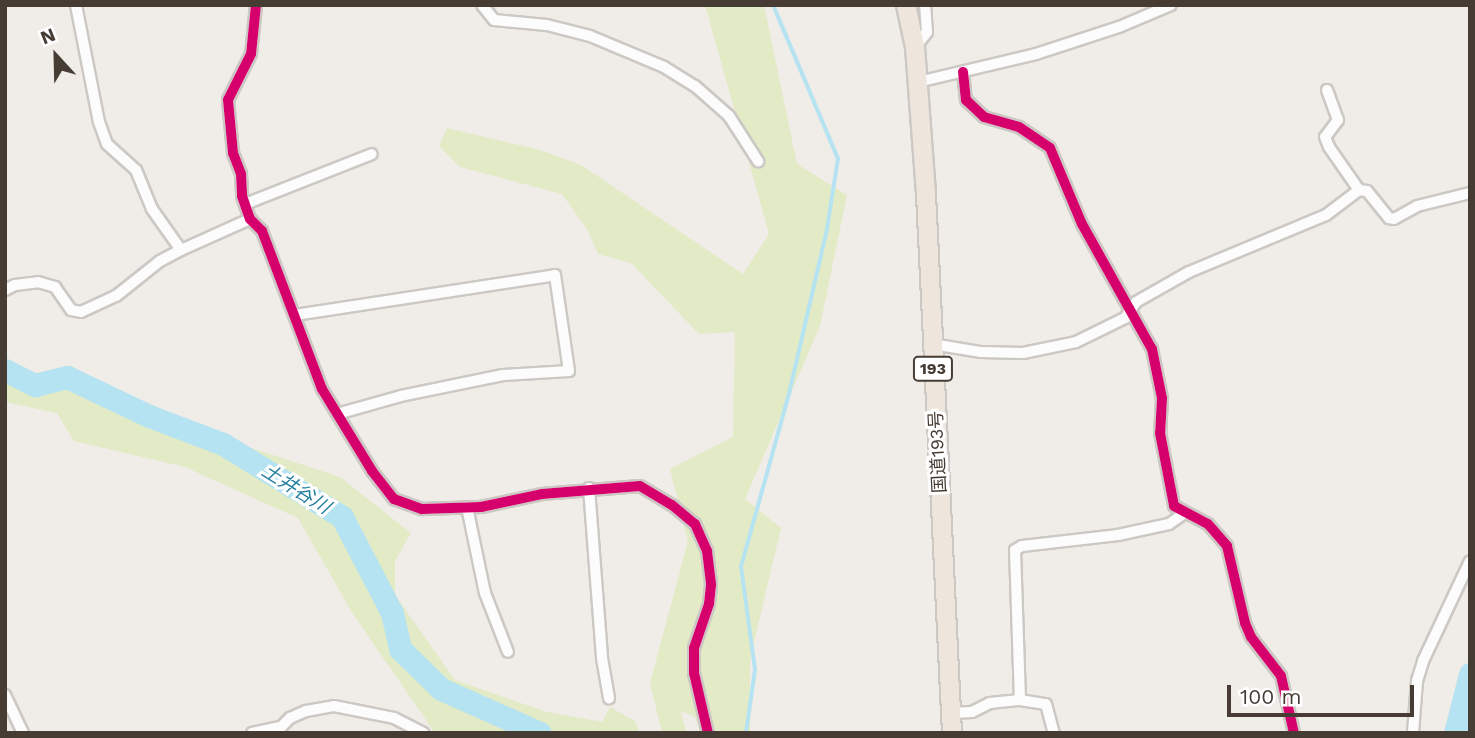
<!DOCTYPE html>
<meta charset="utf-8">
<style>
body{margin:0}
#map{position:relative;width:1475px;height:738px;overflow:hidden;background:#f0ece8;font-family:"Work Sans","Noto Sans JP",sans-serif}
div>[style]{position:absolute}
.green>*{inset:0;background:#e3ebc6}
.stream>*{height:3.5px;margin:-1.75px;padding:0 1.75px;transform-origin:1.75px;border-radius:1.75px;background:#b5e3f1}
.river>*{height:23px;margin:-11.5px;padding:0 11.5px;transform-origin:11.5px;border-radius:11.5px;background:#b5e3f1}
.roads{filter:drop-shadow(2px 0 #ccc8c4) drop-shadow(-2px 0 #ccc8c4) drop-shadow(0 2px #ccc8c4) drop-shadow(0 -2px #ccc8c4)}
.minor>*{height:10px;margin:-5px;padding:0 5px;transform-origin:5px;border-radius:5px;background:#fdfcfc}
.trunk>*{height:18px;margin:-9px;padding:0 9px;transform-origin:9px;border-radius:9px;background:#eee6dd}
.cycleway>*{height:10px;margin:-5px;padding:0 5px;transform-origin:5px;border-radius:5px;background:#d6006c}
span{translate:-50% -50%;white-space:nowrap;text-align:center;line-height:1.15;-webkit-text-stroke:6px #fff;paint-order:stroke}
.shield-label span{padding:2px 5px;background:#fff;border:2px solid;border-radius:5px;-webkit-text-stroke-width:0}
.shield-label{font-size:16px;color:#463c34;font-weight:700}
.street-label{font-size:18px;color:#463c34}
.water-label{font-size:19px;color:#237f9f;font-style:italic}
.frame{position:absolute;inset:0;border:7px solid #463c34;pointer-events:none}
.north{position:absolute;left:21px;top:21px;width:70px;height:70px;-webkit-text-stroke:5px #fff;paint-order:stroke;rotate:338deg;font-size:19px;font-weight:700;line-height:28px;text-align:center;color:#463c34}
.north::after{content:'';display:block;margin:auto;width:24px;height:32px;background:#463c34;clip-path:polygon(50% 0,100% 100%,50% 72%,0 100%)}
.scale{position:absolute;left:1227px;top:685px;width:187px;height:32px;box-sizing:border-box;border:4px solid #463c34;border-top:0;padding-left:9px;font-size:21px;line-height:24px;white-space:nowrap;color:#463c34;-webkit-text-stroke:5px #fff;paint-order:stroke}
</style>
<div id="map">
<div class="green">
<div style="clip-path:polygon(705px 5px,764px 5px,797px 164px,847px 195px,820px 326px,745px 499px,781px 528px,750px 659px,750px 733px,701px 733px,695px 717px,681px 711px,686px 733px,662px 733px,650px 683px,688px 541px,670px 469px,733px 437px,735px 332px,699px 334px,631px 263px,598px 254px,587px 229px,562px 194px,460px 167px,439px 146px,447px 128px,540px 150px,581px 165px,743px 274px,769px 234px)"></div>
<div style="clip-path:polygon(5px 367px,340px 477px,411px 533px,395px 561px,395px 595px,455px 680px,547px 712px,602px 722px,610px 707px,635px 721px,640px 733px,435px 733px,353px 614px,298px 518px,185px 467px,74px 441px,57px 413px,5px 402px)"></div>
</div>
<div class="stream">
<div style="left:746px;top:733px;width:64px;rotate:-81.9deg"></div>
<div style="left:755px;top:670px;width:104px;rotate:-97.7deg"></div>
<div style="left:741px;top:567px;width:180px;rotate:-74.5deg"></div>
<div style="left:789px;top:394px;width:169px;rotate:-77deg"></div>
<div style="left:827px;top:229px;width:71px;rotate:-81.1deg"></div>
<div style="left:838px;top:159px;width:167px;rotate:-112.9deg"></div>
</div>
<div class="river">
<div style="left:5px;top:370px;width:34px;rotate:27deg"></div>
<div style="left:35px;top:385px;width:33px;rotate:-14deg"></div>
<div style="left:67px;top:377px;width:91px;rotate:25.4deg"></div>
<div style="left:149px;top:416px;width:79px;rotate:20.7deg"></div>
<div style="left:223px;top:444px;width:140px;rotate:31.5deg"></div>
<div style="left:342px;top:517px;width:108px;rotate:62.5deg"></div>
<div style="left:392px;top:613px;width:37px;rotate:77deg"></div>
<div style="left:400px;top:649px;width:57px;rotate:44.3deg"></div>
<div style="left:441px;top:689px;width:108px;rotate:24deg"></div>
<div style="left:1455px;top:733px;width:61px;rotate:-75.7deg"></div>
</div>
<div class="roads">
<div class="minor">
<div style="left:76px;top:5px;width:119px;rotate:78.9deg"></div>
<div style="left:99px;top:122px;width:23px;rotate:70deg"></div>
<div style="left:107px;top:144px;width:39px;rotate:42deg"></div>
<div style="left:136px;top:170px;width:42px;rotate:67.7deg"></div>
<div style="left:152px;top:209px;width:50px;rotate:54.7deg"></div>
<div style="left:256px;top:5px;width:49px;rotate:95.8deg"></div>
<div style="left:251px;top:54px;width:51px;rotate:116.6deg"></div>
<div style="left:228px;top:100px;width:53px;rotate:84.6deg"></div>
<div style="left:233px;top:153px;width:22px;rotate:69deg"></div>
<div style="left:241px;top:174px;width:22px;rotate:87deg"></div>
<div style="left:242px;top:196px;width:24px;rotate:71deg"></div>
<div style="left:250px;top:219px;width:17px;rotate:45deg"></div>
<div style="left:262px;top:231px;width:169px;rotate:69.2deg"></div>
<div style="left:322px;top:389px;width:96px;rotate:58.6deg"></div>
<div style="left:372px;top:471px;width:36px;rotate:52deg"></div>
<div style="left:394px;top:499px;width:30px;rotate:20deg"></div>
<div style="left:422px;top:509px;width:59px;rotate:-1.9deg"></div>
<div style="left:481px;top:507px;width:62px;rotate:-12deg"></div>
<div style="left:542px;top:494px;width:98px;rotate:-4.7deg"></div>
<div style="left:640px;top:486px;width:37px;rotate:31deg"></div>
<div style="left:672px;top:505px;width:30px;rotate:40deg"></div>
<div style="left:695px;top:524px;width:30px;rotate:66deg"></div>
<div style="left:707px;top:551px;width:34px;rotate:83deg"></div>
<div style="left:711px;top:585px;width:19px;rotate:96deg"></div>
<div style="left:709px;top:604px;width:46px;rotate:108.8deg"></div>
<div style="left:694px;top:648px;width:25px;rotate:90deg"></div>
<div style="left:694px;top:673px;width:62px;rotate:76.9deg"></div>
<div style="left:482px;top:5px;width:19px;rotate:51deg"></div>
<div style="left:494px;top:20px;width:53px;rotate:5.4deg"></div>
<div style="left:547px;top:25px;width:44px;rotate:14.3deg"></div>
<div style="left:590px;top:36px;width:80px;rotate:22.7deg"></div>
<div style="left:664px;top:67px;width:36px;rotate:32deg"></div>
<div style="left:695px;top:86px;width:45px;rotate:41.4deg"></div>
<div style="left:729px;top:116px;width:54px;rotate:57.2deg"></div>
<div style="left:915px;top:47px;width:19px;rotate:-51deg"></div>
<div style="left:927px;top:32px;width:27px;rotate:-94deg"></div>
<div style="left:963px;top:72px;width:28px;rotate:84deg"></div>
<div style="left:966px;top:100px;width:25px;rotate:43deg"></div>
<div style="left:984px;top:117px;width:36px;rotate:16deg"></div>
<div style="left:1019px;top:127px;width:37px;rotate:34deg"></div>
<div style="left:1050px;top:148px;width:82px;rotate:67.2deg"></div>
<div style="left:1082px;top:224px;width:143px;rotate:60.8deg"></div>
<div style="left:1152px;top:349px;width:50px;rotate:78.5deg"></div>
<div style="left:1162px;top:398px;width:35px;rotate:93deg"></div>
<div style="left:1160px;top:433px;width:74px;rotate:79.1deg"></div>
<div style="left:1174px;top:506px;width:38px;rotate:28deg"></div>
<div style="left:1208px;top:524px;width:29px;rotate:49deg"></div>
<div style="left:1227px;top:546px;width:79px;rotate:76.8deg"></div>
<div style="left:1245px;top:623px;width:15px;rotate:67deg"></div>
<div style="left:1251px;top:637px;width:49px;rotate:52.4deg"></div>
<div style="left:1281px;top:676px;width:58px;rotate:77.2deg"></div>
<div style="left:918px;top:82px;width:121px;rotate:-13.3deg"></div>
<div style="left:1036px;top:54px;width:87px;rotate:-18deg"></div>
<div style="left:1119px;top:27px;width:56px;rotate:-22.9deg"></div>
<div style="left:1327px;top:90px;width:32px;rotate:70deg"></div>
<div style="left:1338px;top:120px;width:21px;rotate:127deg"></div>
<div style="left:1325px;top:137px;width:11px;rotate:68deg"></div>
<div style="left:1329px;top:147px;width:52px;rotate:55.1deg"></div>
<div style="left:245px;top:204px;width:136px;rotate:-21.5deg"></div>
<div style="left:5px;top:290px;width:11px;rotate:-27deg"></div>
<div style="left:15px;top:285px;width:23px;rotate:-7deg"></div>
<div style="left:38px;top:282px;width:18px;rotate:16deg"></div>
<div style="left:55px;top:287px;width:28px;rotate:55deg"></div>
<div style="left:71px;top:310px;width:10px;rotate:11deg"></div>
<div style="left:81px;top:312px;width:38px;rotate:-25deg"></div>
<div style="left:116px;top:296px;width:56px;rotate:-38.5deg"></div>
<div style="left:160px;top:261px;width:24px;rotate:-28deg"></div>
<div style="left:181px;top:250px;width:76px;rotate:-24.2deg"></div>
<div style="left:295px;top:315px;width:263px;rotate:-8.7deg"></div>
<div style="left:555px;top:275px;width:97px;rotate:81.7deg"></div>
<div style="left:569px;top:371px;width:66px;rotate:176.5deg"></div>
<div style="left:503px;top:375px;width:104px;rotate:168.4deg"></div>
<div style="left:401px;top:396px;width:66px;rotate:164.3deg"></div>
<div style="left:932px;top:344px;width:50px;rotate:9.3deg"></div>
<div style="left:981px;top:352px;width:42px;rotate:1.4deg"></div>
<div style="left:1023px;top:353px;width:54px;rotate:-11.7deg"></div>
<div style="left:1076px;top:342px;width:55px;rotate:-26.1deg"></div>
<div style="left:1125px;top:318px;width:19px;rotate:-55deg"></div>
<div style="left:1136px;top:302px;width:61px;rotate:-29.5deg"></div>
<div style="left:1189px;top:272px;width:148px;rotate:-22.6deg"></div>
<div style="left:1326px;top:215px;width:41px;rotate:-37.1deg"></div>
<div style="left:1359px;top:190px;width:8px;rotate:7deg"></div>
<div style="left:1367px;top:191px;width:35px;rotate:51deg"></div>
<div style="left:1389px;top:218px;width:5px;rotate:11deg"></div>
<div style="left:1394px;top:219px;width:26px;rotate:-29deg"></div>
<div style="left:1417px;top:206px;width:55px;rotate:-13.8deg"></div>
<div style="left:589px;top:488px;width:170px;rotate:85.6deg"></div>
<div style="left:602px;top:658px;width:41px;rotate:80.1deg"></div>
<div style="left:467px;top:507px;width:88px;rotate:78.2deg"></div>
<div style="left:485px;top:593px;width:63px;rotate:68.7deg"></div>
<div style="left:5px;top:695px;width:42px;rotate:64.7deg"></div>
<div style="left:1020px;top:700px;width:26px;rotate:9deg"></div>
<div style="left:1046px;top:704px;width:30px;rotate:75deg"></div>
<div style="left:951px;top:713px;width:21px;rotate:-3deg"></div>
<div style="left:972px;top:712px;width:20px;rotate:-27deg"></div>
<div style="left:990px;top:703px;width:30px;rotate:-6deg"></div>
<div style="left:1020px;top:700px;width:150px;rotate:-91.9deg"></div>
<div style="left:1015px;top:550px;width:8px;rotate:-30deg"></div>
<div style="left:1022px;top:546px;width:97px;rotate:-6.5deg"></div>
<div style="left:1118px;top:535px;width:52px;rotate:-12.2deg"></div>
<div style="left:1169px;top:524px;width:19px;rotate:-35deg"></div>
<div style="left:252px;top:733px;width:30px;rotate:-12deg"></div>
<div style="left:281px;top:727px;width:13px;rotate:-45deg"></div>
<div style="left:290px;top:718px;width:17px;rotate:-24deg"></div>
<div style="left:306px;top:711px;width:28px;rotate:-10deg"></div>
<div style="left:334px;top:706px;width:61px;rotate:11.3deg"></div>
<div style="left:394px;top:718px;width:33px;rotate:27deg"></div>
<div style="left:1413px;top:733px;width:52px;rotate:-85.6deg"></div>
<div style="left:1417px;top:681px;width:21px;rotate:-73deg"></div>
<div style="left:1423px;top:661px;width:110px;rotate:-64.8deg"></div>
</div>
<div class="trunk">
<div style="left:906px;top:5px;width:43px;rotate:77.9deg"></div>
<div style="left:915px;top:47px;width:147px;rotate:85.7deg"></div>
<div style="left:926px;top:194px;width:540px;rotate:87.24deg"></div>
</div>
</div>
<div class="cycleway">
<div style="left:256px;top:5px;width:49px;rotate:95.8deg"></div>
<div style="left:251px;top:54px;width:51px;rotate:116.6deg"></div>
<div style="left:228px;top:100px;width:53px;rotate:84.6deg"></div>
<div style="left:233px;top:153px;width:22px;rotate:69deg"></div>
<div style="left:241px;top:174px;width:22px;rotate:87deg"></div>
<div style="left:242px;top:196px;width:24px;rotate:71deg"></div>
<div style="left:250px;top:219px;width:17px;rotate:45deg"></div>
<div style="left:262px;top:231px;width:169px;rotate:69.2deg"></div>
<div style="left:322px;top:389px;width:96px;rotate:58.6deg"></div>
<div style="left:372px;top:471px;width:36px;rotate:52deg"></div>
<div style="left:394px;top:499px;width:30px;rotate:20deg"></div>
<div style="left:422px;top:509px;width:59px;rotate:-1.9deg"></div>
<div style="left:481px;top:507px;width:62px;rotate:-12deg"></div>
<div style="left:542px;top:494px;width:98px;rotate:-4.7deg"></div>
<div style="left:640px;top:486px;width:37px;rotate:31deg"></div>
<div style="left:672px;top:505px;width:30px;rotate:40deg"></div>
<div style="left:695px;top:524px;width:30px;rotate:66deg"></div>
<div style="left:707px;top:551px;width:34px;rotate:83deg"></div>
<div style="left:711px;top:585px;width:19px;rotate:96deg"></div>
<div style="left:709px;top:604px;width:46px;rotate:108.8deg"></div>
<div style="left:694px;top:648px;width:25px;rotate:90deg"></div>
<div style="left:694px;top:673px;width:62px;rotate:76.9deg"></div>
<div style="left:963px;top:72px;width:28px;rotate:84deg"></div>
<div style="left:966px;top:100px;width:25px;rotate:43deg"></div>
<div style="left:984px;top:117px;width:36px;rotate:16deg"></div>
<div style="left:1019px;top:127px;width:37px;rotate:34deg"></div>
<div style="left:1050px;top:148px;width:82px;rotate:67.2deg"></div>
<div style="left:1082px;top:224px;width:143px;rotate:60.8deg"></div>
<div style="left:1152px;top:349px;width:50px;rotate:78.5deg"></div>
<div style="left:1162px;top:398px;width:35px;rotate:93deg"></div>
<div style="left:1160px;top:433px;width:74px;rotate:79.1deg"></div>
<div style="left:1174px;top:506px;width:38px;rotate:28deg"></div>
<div style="left:1208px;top:524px;width:29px;rotate:49deg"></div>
<div style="left:1227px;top:546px;width:79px;rotate:76.8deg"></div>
<div style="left:1245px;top:623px;width:15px;rotate:67deg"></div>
<div style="left:1251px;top:637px;width:49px;rotate:52.4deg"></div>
<div style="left:1281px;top:676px;width:58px;rotate:77.2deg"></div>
</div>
<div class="shield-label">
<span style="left:933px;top:369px">193</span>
</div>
<div class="street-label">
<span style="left:938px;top:452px;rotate:-93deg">国道193号</span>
</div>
<div class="water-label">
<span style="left:296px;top:489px;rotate:32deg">土井谷川</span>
</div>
<div class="frame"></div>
<div class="north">N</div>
<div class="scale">100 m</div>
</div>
